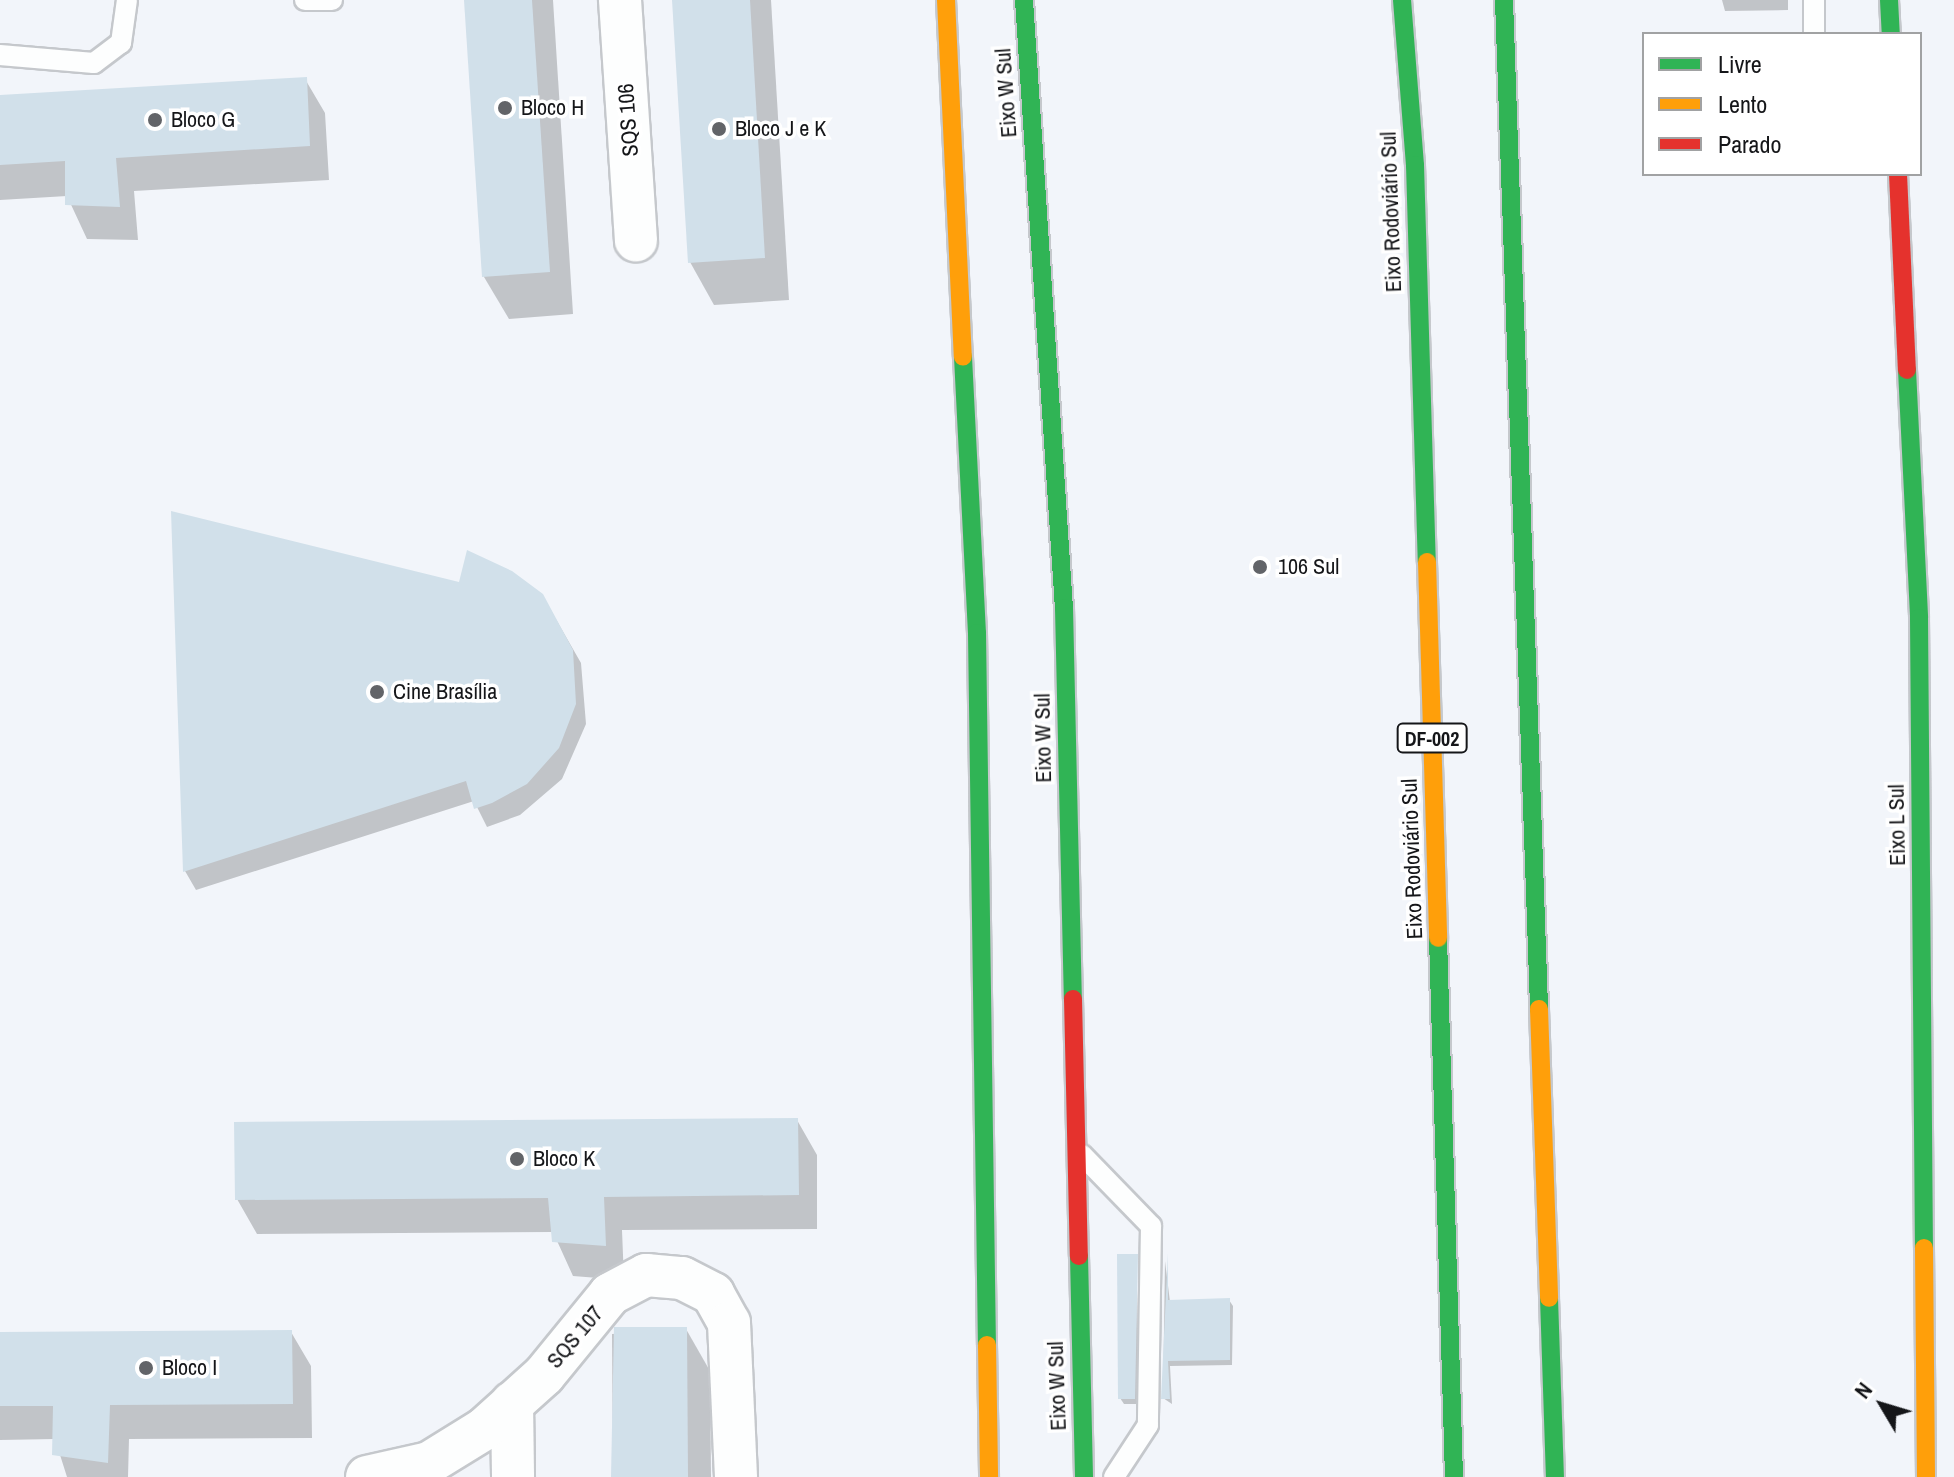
<!DOCTYPE html>
<meta charset="utf-8">
<style>
body{margin:0}
#map{position:relative;width:1954px;height:1477px;overflow:hidden;background:#f2f5fa;font-family:"Archivo Narrow",sans-serif}
div>[style]{position:absolute}
.shadow>*{inset:0;background:#0003}
.building>*{inset:0;background:#d1e0ea}
.roads{filter:drop-shadow(2px 0 #c5c8cc) drop-shadow(-2px 0 #c5c8cc) drop-shadow(0 2px #c5c8cc) drop-shadow(0 -2px #c5c8cc)}
.lane>*{height:20px;margin:-10px;padding:0 10px;transform-origin:10px;border-radius:10px;background:#fdfefe}
.street>*{height:42px;margin:-21px;padding:0 21px;transform-origin:21px;border-radius:21px;background:#fdfefe}
.fast>*{height:18px;margin:-9px;padding:0 9px;transform-origin:9px;border-radius:9px;background:#30b455}
.slow>*{height:18px;margin:-9px;padding:0 9px;transform-origin:9px;border-radius:9px;background:#ff9f0a}
.jam>*{height:18px;margin:-9px;padding:0 9px;transform-origin:9px;border-radius:9px;background:#e5322d}
.dots>*{width:22px;height:22px;translate:-50% -50%;box-sizing:border-box;border:4px solid #fff;border-radius:50%}
span{translate:-50% -50%;white-space:nowrap;text-align:center;line-height:1.15;-webkit-text-stroke:7px #fff;paint-order:stroke}
.shield-label span{padding:2px 6px;background:#fff;border:2px solid;border-radius:6px;-webkit-text-stroke-width:0}
.shield-label{font-size:20px;color:#151619;font-weight:700}
.street-label{font-size:22px;color:#151619}
.poi-label{font-size:22px;color:#151619}
.left{translate:0 -50%;text-align:left}
.legend{position:absolute;left:1642px;top:32px;width:280px;height:144px;box-sizing:border-box;background:#fff;border:2px solid #a1a2a3;margin:0;padding:10px 14px;list-style:none;font-size:24px;color:#151619}
.legend li{display:flex;align-items:center;gap:16px;height:40px}
.legend b{width:40px;border:2px solid #a1a2a3}
.north{position:absolute;left:1842px;top:1365px;width:80px;height:80px;-webkit-text-stroke:6px #fff;paint-order:stroke;rotate:308deg;font-size:22px;font-weight:700;line-height:32px;text-align:center;color:#151619}
.north::after{content:'';display:block;margin:auto;width:28px;height:36px;background:#151619;clip-path:polygon(50% 0,100% 100%,50% 72%,0 100%)}
</style>
<div id="map">
<div class="shadow">
<div style="clip-path:polygon(466px 0,553px 0,573px 314px,509px 319px,484px 277px)"></div>
<div style="clip-path:polygon(674px 0,771px 0,789px 300px,714px 305px,690px 262px)"></div>
<div style="clip-path:polygon(1722px 0,1788px 0,1788px 10px,1725px 11px)"></div>
<div style="clip-path:polygon(305px 79px,325px 113px,329px 180px,134px 191px,138px 240px,87px 239px,67px 196px,0 200px,0 97px)"></div>
<div style="clip-path:polygon(461px 584px,542px 595px,581px 663px,586px 724px,562px 779px,520px 815px,487px 827px,474px 801px,196px 890px,185px 871px)"></div>
<div style="clip-path:polygon(797px 1120px,817px 1155px,817px 1229px,622px 1230px,624px 1280px,573px 1276px,553px 1232px,257px 1234px,237px 1199px)"></div>
<div style="clip-path:polygon(1136px 1256px,1138px 1404px,1124px 1404px,1120px 1398px)"></div>
<div style="clip-path:polygon(1165px 1261px,1170px 1302px,1229px 1300px,1233px 1306px,1232px 1365px,1170px 1366px,1172px 1404px,1163px 1398px)"></div>
<div style="clip-path:polygon(686px 1329px,710px 1371px,711px 1477px,613px 1477px,612px 1334px)"></div>
<div style="clip-path:polygon(291px 1332px,311px 1366px,312px 1438px,129px 1439px,128px 1477px,67px 1477px,55px 1439px,0 1440px,0 1334px)"></div>
</div>
<div class="building">
<div style="clip-path:polygon(464px 0,532px 0,550px 272px,482px 277px)"></div>
<div style="clip-path:polygon(672px 0,750px 0,765px 258px,688px 263px)"></div>
<div style="clip-path:polygon(307px 77px,310px 146px,116px 158px,120px 207px,65px 205px,65px 161px,0 165px,0 95px)"></div>
<div style="clip-path:polygon(171px 511px,459px 582px,467px 550px,512px 571px,543px 594px,573px 650px,576px 704px,559px 748px,527px 784px,492px 803px,474px 809px,466px 781px,183px 872px)"></div>
<div style="clip-path:polygon(798px 1118px,799px 1195px,604px 1197px,606px 1246px,552px 1242px,548px 1198px,235px 1200px,234px 1122px)"></div>
<div style="clip-path:polygon(1168px 1253px,1168px 1300px,1230px 1298px,1230px 1360px,1168px 1361px,1170px 1399px,1161px 1399px)"></div>
<div style="clip-path:polygon(1117px 1254px,1138px 1254px,1135px 1399px,1118px 1399px)"></div>
<div style="clip-path:polygon(614px 1327px,687px 1327px,688px 1477px,611px 1477px)"></div>
<div style="clip-path:polygon(292px 1330px,293px 1404px,110px 1405px,108px 1463px,52px 1455px,53px 1406px,0 1406px,0 1332px)"></div>
</div>
<div class="roads">
<div class="lane">
<div style="left:305px;top:0;width:27px"></div>
<div style="left:1814px;top:0;width:34px;rotate:90deg"></div>
<div style="left:0;top:55px;width:94px;rotate:4.9deg"></div>
<div style="left:94px;top:63px;width:34px;rotate:-37deg"></div>
<div style="left:121px;top:43px;width:43px;rotate:-82.1deg"></div>
<div style="left:1082px;top:1155px;width:99px;rotate:45.8deg"></div>
<div style="left:1151px;top:1226px;width:199px;rotate:90.9deg"></div>
<div style="left:1148px;top:1425px;width:62px;rotate:123.2deg"></div>
</div>
<div class="street">
<div style="left:620px;top:0;width:241px;rotate:86.2deg"></div>
<div style="left:512px;top:1403px;width:74px;rotate:89.2deg"></div>
<div style="left:367px;top:1477px;width:64px;rotate:-12.7deg"></div>
<div style="left:429px;top:1463px;width:65px;rotate:-31.7deg"></div>
<div style="left:484px;top:1429px;width:81px;rotate:-42deg"></div>
<div style="left:544px;top:1375px;width:104px;rotate:-50.8deg"></div>
<div style="left:610px;top:1294px;width:41px;rotate:-27.8deg"></div>
<div style="left:646px;top:1275px;width:36px;rotate:5deg"></div>
<div style="left:682px;top:1278px;width:35px;rotate:27deg"></div>
<div style="left:713px;top:1294px;width:33px;rotate:61deg"></div>
<div style="left:729px;top:1323px;width:154px;rotate:87.4deg"></div>
</div>
<div class="fast">
<div style="left:1024px;top:0;width:609px;rotate:86.24deg"></div>
<div style="left:1064px;top:608px;width:391px;rotate:88.7deg"></div>
<div style="left:1402px;top:0;width:166px;rotate:85.5deg"></div>
<div style="left:1415px;top:165px;width:397px;rotate:88.3deg"></div>
<div style="left:1504px;top:0;width:1010px;rotate:88.01deg"></div>
<div style="left:1889px;top:0;width:34px;rotate:87deg"></div>
<div style="left:963px;top:357px;width:276px;rotate:87.1deg"></div>
<div style="left:977px;top:633px;width:712px;rotate:89.2deg"></div>
<div style="left:1907px;top:370px;width:248px;rotate:87.2deg"></div>
<div style="left:1919px;top:618px;width:630px;rotate:89.55deg"></div>
<div style="left:1438px;top:938px;width:539px;rotate:88.3deg"></div>
<div style="left:1079px;top:1256px;width:221px;rotate:88.7deg"></div>
<div style="left:1549px;top:1298px;width:179px;rotate:88.1deg"></div>
</div>
<div class="slow">
<div style="left:946px;top:0;width:357px;rotate:87.3deg"></div>
<div style="left:1427px;top:562px;width:376px;rotate:88.3deg"></div>
<div style="left:1539px;top:1009px;width:289px;rotate:88deg"></div>
<div style="left:1924px;top:1248px;width:229px;rotate:89.5deg"></div>
<div style="left:987px;top:1345px;width:132px;rotate:89.1deg"></div>
</div>
<div class="jam">
<div style="left:1898px;top:174px;width:196px;rotate:87.4deg"></div>
<div style="left:1073px;top:999px;width:257px;rotate:88.7deg"></div>
</div>
</div>
<div class="dots">
<div style="left:505px;top:108px;background:#626468"></div>
<div style="left:155px;top:120px;background:#626468"></div>
<div style="left:719px;top:129px;background:#626468"></div>
<div style="left:1260px;top:567px;background:#626468"></div>
<div style="left:377px;top:692px;background:#626468"></div>
<div style="left:517px;top:1159px;background:#626468"></div>
<div style="left:146px;top:1368px;background:#626468"></div>
</div>
<div class="shield-label">
<span style="left:1432px;top:738px">DF-002</span>
</div>
<div class="street-label">
<span style="left:1006px;top:93px;rotate:-94deg">Eixo W Sul</span>
<span style="left:628px;top:120px;rotate:-94deg">SQS 106</span>
<span style="left:1391px;top:212px;rotate:-92deg">Eixo Rodoviário Sul</span>
<span style="left:1043px;top:738px;rotate:-91deg">Eixo W Sul</span>
<span style="left:1897px;top:825px;rotate:-91deg">Eixo L Sul</span>
<span style="left:1412px;top:859px;rotate:-92deg">Eixo Rodoviário Sul</span>
<span style="left:575px;top:1337px;rotate:-50deg">SQS 107</span>
<span style="left:1057px;top:1386px;rotate:-92deg">Eixo W Sul</span>
</div>
<div class="poi-label">
<span class="left" style="left:521px;top:108px">Bloco H</span>
<span class="left" style="left:171px;top:120px">Bloco G</span>
<span class="left" style="left:735px;top:129px">Bloco J e K</span>
<span class="left" style="left:1278px;top:567px">106 Sul</span>
<span class="left" style="left:393px;top:692px">Cine Brasília</span>
<span class="left" style="left:533px;top:1159px">Bloco K</span>
<span class="left" style="left:162px;top:1368px">Bloco I</span>
</div>
<ul class="legend">
<li><b style="height:10px;background:#30b455"></b>Livre</li>
<li><b style="height:10px;background:#ff9f0a"></b>Lento</li>
<li><b style="height:10px;background:#e5322d"></b>Parado</li>
</ul>
<div class="north">N</div>
</div>
